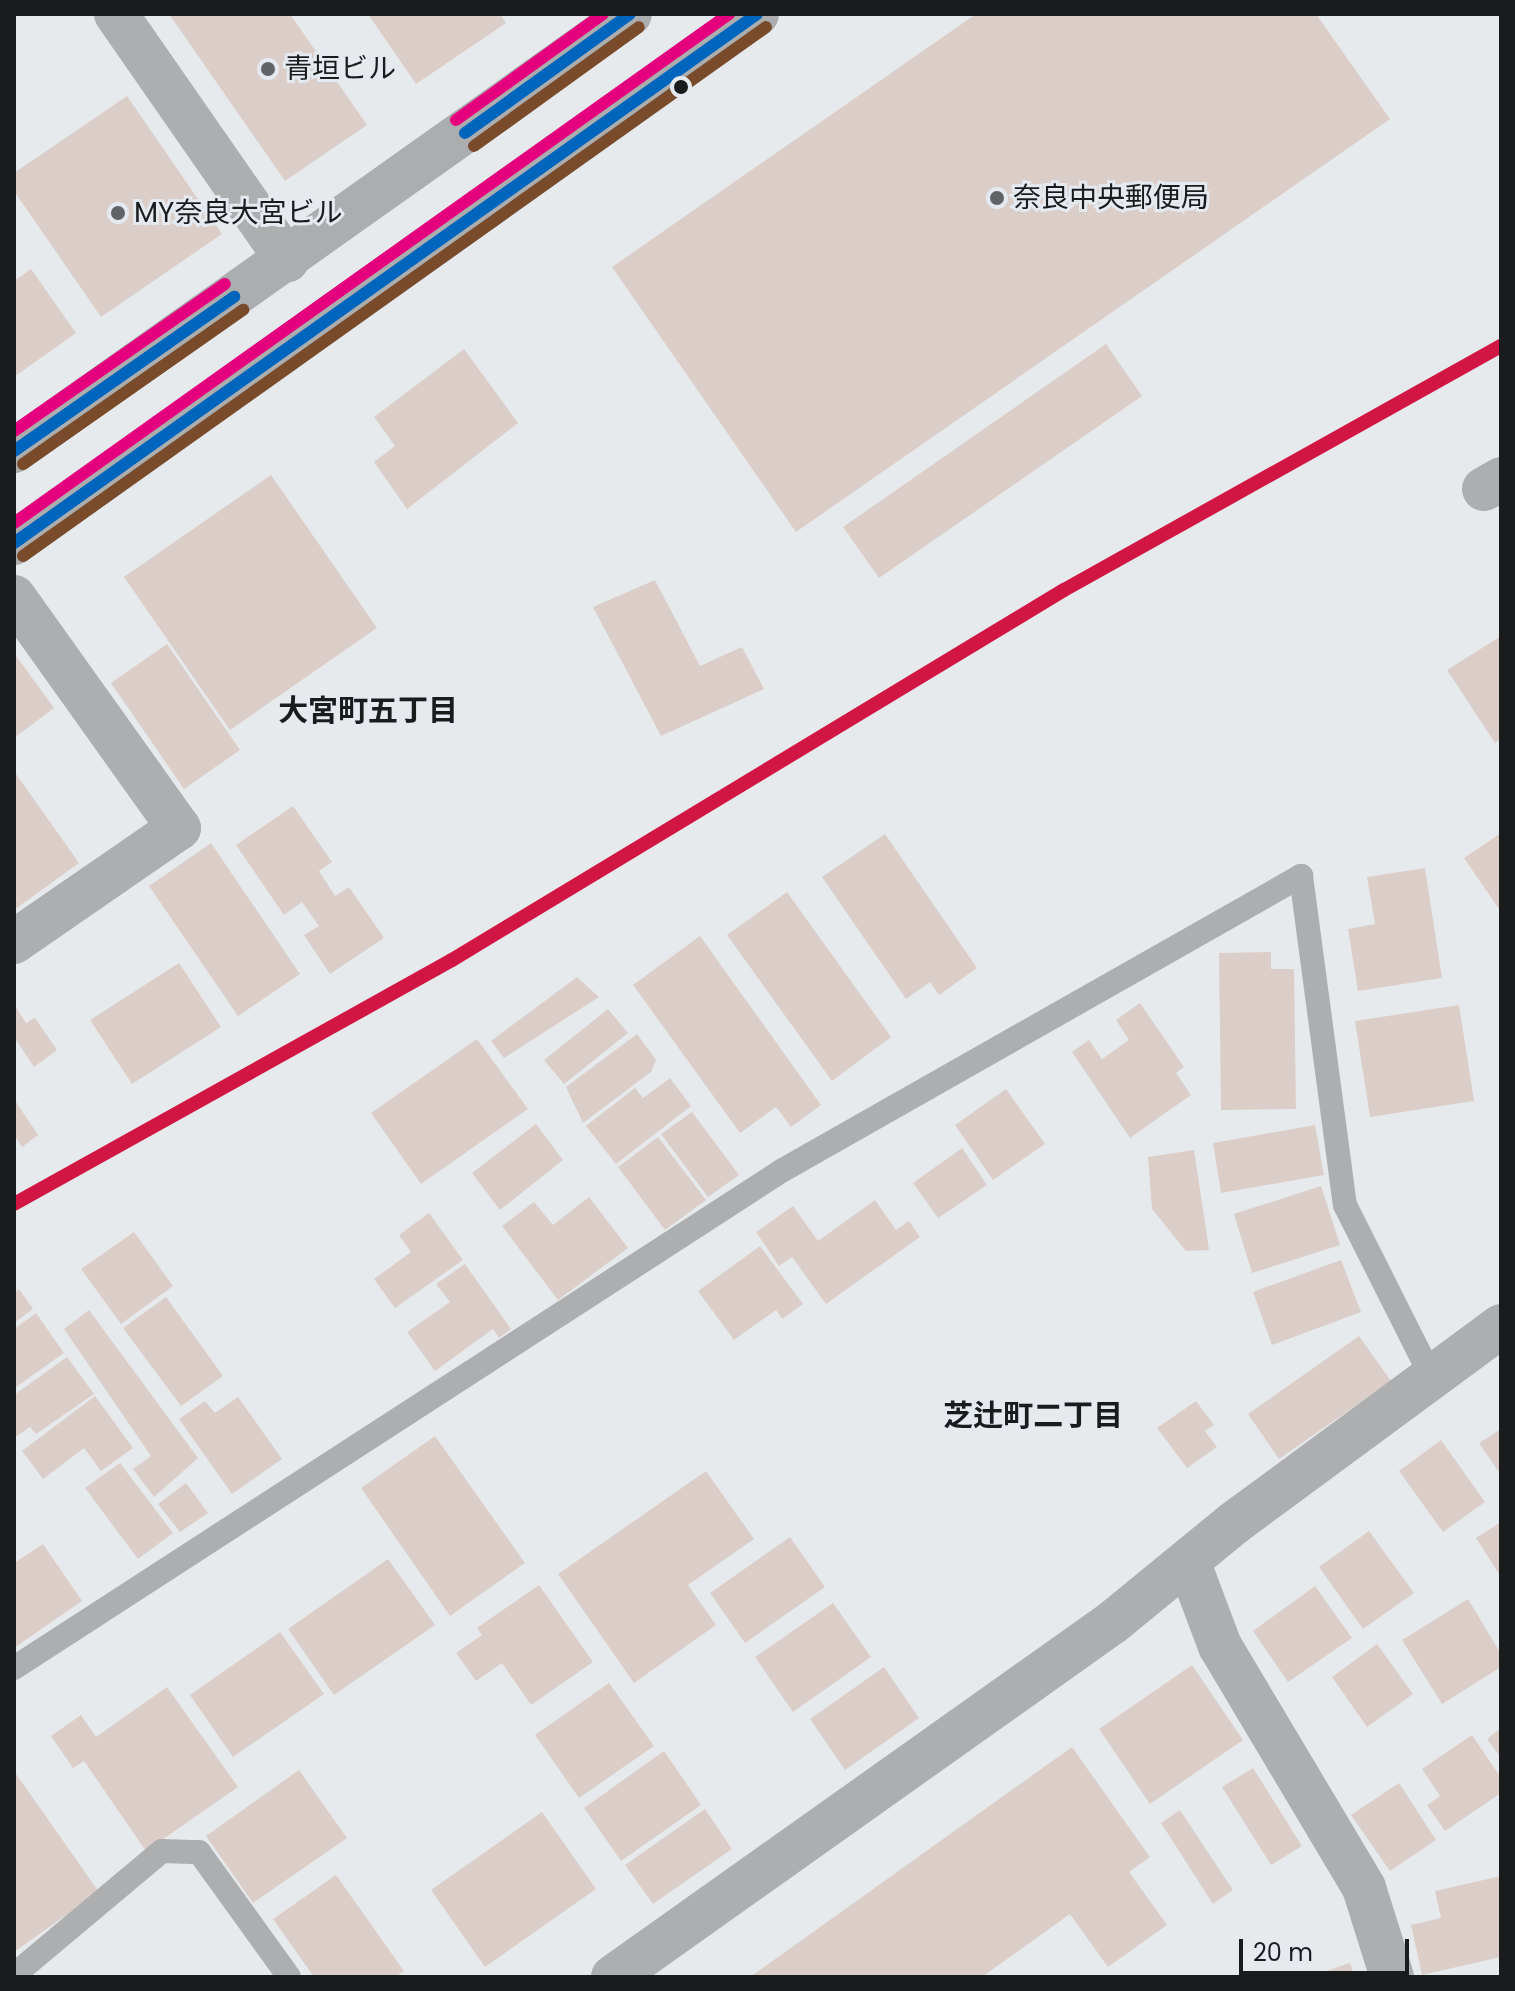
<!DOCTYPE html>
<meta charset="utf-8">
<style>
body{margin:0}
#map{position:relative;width:1515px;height:1991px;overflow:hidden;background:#e7eaed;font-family:Poppins,"Noto Sans JP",sans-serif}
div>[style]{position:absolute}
.building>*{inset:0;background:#dbcec9}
.lane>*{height:24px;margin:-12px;padding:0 12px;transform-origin:12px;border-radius:12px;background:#adaeb0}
.street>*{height:44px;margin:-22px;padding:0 22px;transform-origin:22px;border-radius:22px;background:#adaeb0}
.highway>*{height:44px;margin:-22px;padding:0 22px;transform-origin:22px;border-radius:22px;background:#abadae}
.bus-1>*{height:12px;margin:-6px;padding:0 6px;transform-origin:6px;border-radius:6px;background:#0065bd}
.bus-2>*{height:12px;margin:-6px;padding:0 6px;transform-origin:6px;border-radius:6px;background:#7a4b2a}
.bus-3>*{height:12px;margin:-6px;padding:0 6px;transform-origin:6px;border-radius:6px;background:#e5007d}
.rail-1>*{height:14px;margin:-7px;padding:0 7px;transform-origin:7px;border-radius:7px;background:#d21644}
.dots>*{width:22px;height:22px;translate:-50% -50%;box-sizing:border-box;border:4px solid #e4eaf0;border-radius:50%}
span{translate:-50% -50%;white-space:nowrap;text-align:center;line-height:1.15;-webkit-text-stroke:6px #e4eaf0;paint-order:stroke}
.poi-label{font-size:28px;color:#191b1d}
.left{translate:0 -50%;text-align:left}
.neighbourhood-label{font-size:30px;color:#191b1d;font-weight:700}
.frame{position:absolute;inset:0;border:16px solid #191b1d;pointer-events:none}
.scale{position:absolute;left:1239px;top:1939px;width:170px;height:36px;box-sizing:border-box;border:4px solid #191b1d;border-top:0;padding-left:10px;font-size:24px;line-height:28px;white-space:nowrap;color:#191b1d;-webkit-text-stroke:6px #e4eaf0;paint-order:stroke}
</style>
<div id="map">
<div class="building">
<div style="clip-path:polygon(169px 14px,290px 14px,367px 125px,285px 181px)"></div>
<div style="clip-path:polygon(368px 14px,500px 14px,506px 23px,416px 84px)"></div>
<div style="clip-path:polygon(976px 14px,1316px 14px,1390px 119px,796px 532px,612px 267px)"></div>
<div style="clip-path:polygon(127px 96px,222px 234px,101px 317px,14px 191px,14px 173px)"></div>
<div style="clip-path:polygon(31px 269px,76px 333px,14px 377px,14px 281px)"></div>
<div style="clip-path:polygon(1106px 344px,1142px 396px,879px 578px,843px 527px)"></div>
<div style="clip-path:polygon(464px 349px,518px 423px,407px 509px,374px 462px,395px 446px,374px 417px)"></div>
<div style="clip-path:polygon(271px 475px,377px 628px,230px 730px,124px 577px)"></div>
<div style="clip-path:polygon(655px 580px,700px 666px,742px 647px,764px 689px,661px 736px,593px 607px)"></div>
<div style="clip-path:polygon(1501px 636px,1501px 739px,1495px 743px,1447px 670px)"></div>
<div style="clip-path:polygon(167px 644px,240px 750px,184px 789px,111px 683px)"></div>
<div style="clip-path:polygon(14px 653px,54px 708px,14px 738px)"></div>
<div style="clip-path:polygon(14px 771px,79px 863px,14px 910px)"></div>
<div style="clip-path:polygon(293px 806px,332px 862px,319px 871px,335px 896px,349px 887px,384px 938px,330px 974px,304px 935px,319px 926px,302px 902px,284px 915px,236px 845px)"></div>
<div style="clip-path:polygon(1501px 833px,1501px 912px,1464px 858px)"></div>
<div style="clip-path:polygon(885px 834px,977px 968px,939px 995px,930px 982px,906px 999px,822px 877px)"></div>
<div style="clip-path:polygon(211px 843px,300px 974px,238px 1016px,149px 886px)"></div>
<div style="clip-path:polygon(1425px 868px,1442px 978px,1358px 991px,1348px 929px,1375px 924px,1367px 877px)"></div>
<div style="clip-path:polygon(787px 892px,891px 1037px,832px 1081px,727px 935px)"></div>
<div style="clip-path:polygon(700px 936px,821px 1105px,791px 1127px,776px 1107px,740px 1133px,633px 985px)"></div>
<div style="clip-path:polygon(1271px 952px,1271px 969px,1294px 969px,1296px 1109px,1221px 1110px,1219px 953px)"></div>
<div style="clip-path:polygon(179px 963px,221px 1027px,132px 1084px,90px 1020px)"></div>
<div style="clip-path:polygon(577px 977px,599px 997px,504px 1058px,491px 1041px)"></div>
<div style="clip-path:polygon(1140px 1003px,1184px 1067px,1176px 1073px,1191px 1095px,1130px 1138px,1072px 1052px,1089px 1040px,1102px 1059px,1129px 1040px,1116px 1020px)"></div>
<div style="clip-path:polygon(14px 1004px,26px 1023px,35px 1018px,57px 1050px,34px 1067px,14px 1037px)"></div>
<div style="clip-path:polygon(1459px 1005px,1474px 1101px,1370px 1117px,1355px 1021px)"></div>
<div style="clip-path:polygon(608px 1009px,628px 1033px,564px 1084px,544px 1060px)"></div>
<div style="clip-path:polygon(637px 1034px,656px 1060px,651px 1072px,583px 1123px,566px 1087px)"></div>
<div style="clip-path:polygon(477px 1039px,528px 1109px,421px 1184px,371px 1113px)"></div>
<div style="clip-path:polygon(670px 1078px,691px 1106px,616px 1164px,586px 1126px,635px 1088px,643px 1098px)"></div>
<div style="clip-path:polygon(1006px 1089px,1045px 1144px,993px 1180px,955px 1125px)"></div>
<div style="clip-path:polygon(14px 1099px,38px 1135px,22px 1147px,14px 1135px)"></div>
<div style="clip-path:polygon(692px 1112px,739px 1175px,708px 1197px,661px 1134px)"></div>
<div style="clip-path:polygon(536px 1124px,563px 1160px,500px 1210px,472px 1173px)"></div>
<div style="clip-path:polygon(1315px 1125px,1324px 1175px,1221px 1193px,1213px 1143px)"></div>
<div style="clip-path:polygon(658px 1137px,706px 1200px,665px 1230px,618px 1167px)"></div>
<div style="clip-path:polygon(962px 1148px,987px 1185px,938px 1218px,913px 1183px)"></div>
<div style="clip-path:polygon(1194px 1150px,1209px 1250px,1186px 1251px,1152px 1209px,1148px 1157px)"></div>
<div style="clip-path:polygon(1321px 1186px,1340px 1245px,1252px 1273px,1234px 1214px)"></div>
<div style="clip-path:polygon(589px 1197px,628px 1248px,558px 1300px,502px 1226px,534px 1202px,553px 1225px)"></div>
<div style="clip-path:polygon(875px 1200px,896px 1230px,909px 1221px,920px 1237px,826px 1304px,792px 1257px,779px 1266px,756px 1232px,793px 1206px,818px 1241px)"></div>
<div style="clip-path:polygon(429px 1213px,463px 1260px,395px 1308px,374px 1279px,411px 1252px,399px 1235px)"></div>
<div style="clip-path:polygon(134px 1232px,173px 1286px,121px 1324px,81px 1269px)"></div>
<div style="clip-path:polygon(760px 1246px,803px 1304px,782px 1319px,776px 1310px,734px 1340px,698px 1291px)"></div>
<div style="clip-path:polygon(1341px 1260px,1361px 1312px,1272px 1345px,1253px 1292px)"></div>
<div style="clip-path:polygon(465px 1264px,511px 1329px,499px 1338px,493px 1329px,435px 1371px,407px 1332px,450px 1302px,436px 1284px)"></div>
<div style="clip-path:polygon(19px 1289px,33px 1309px,14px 1323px,14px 1293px)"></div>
<div style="clip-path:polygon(166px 1297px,223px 1376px,181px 1406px,123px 1328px)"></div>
<div style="clip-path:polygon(89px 1310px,198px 1458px,154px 1497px,133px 1469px,151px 1456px,64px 1329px)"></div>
<div style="clip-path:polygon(36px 1313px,64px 1353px,16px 1387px,14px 1329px)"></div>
<div style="clip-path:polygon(1359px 1336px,1391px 1381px,1279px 1459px,1248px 1414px)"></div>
<div style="clip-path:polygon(67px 1357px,94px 1394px,36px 1434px,30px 1427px,14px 1438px,14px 1395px)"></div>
<div style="clip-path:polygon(95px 1396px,133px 1448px,101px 1471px,84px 1448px,43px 1479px,22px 1451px)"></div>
<div style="clip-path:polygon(238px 1397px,282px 1459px,232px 1494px,179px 1419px,205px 1401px,215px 1413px)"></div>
<div style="clip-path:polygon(1196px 1401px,1214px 1425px,1205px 1431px,1217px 1447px,1187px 1468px,1157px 1428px)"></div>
<div style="clip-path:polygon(1501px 1429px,1501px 1475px,1479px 1443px)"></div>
<div style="clip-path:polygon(435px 1436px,525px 1563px,450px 1616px,361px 1488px)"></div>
<div style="clip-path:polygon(1441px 1440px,1485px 1502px,1443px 1532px,1399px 1471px)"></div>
<div style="clip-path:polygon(120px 1463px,173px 1533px,138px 1559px,85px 1488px)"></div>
<div style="clip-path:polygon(706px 1471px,754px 1539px,688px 1585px,716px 1625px,634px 1683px,558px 1574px)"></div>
<div style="clip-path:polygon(186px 1483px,208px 1513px,180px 1532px,158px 1504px)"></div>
<div style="clip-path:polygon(1501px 1522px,1501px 1577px,1476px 1538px)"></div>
<div style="clip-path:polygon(1369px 1531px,1414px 1593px,1363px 1629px,1319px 1567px)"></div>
<div style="clip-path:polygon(790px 1537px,825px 1587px,745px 1643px,710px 1593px)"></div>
<div style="clip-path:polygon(43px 1544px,82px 1601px,14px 1648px,14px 1563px)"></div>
<div style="clip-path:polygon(388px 1559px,435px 1625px,334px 1695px,288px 1629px)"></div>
<div style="clip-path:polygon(539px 1585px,593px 1662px,531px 1705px,502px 1663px,476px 1681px,456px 1653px,482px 1635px,477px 1628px)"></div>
<div style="clip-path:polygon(1315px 1586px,1352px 1638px,1288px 1682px,1253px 1631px)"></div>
<div style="clip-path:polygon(1468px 1599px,1501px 1654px,1501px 1667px,1442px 1704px,1402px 1640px)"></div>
<div style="clip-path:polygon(833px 1603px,871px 1657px,793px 1712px,755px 1657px)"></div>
<div style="clip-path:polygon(280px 1632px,324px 1694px,233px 1757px,190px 1695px)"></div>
<div style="clip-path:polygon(1377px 1644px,1413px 1694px,1367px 1727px,1332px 1677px)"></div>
<div style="clip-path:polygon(1192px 1665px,1243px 1740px,1150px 1804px,1099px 1729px)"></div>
<div style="clip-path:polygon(884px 1667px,919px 1718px,845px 1770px,810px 1719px)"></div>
<div style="clip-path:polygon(609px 1683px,654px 1746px,579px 1798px,535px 1735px)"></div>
<div style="clip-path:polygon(167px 1687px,238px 1787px,146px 1851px,84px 1761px,73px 1768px,51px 1736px,81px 1715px,96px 1737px)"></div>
<div style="clip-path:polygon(1501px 1728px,1501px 1758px,1487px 1739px)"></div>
<div style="clip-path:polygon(1472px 1735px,1501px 1778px,1501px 1793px,1445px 1831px,1427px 1805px,1440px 1796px,1422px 1769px)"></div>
<div style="clip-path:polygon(1072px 1747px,1150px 1857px,1129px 1872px,1167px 1925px,1108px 1967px,1070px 1914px,982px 1977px,750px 1977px)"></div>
<div style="clip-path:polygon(664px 1751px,701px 1805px,621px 1861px,584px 1808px)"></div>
<div style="clip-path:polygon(1253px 1768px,1302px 1846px,1271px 1865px,1222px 1787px)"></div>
<div style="clip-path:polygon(299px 1770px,347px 1838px,253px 1903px,206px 1836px)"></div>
<div style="clip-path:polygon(14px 1771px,99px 1892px,14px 1952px)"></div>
<div style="clip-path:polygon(1399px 1783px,1436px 1840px,1390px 1871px,1351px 1815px)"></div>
<div style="clip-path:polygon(705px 1809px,732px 1849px,653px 1904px,625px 1865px)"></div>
<div style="clip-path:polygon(1180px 1810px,1233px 1890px,1213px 1904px,1161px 1823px)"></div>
<div style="clip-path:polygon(542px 1812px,596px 1889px,485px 1967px,431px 1890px)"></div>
<div style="clip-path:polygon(336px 1875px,404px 1971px,395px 1977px,314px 1977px,273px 1919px)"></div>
<div style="clip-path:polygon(1501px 1876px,1501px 1957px,1422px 1975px,1411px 1925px,1441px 1918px,1435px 1891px)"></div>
<div style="clip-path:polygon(1350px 1963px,1355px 1977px,1312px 1977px,1312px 1976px)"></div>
</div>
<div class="lane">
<div style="left:14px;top:1668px;width:916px;rotate:-32.93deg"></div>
<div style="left:783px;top:1170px;width:596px;rotate:-29.58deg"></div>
<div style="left:1301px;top:876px;width:332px;rotate:82.4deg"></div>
<div style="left:1345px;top:1205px;width:191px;rotate:63.3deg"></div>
<div style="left:14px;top:1975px;width:193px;rotate:-40deg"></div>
<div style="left:162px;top:1851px;width:37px;rotate:2deg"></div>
<div style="left:199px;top:1852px;width:154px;rotate:54.2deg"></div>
</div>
<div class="street">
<div style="left:116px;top:14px;width:300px;rotate:55.2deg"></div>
<div style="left:1484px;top:489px;width:20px;rotate:-30deg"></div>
<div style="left:14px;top:597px;width:284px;rotate:54.5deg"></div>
<div style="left:179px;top:828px;width:201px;rotate:145.4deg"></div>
<div style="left:1188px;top:1561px;width:91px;rotate:69.4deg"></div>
<div style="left:1220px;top:1646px;width:282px;rotate:59.2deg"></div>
<div style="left:1364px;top:1888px;width:93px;rotate:72.5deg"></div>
<div style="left:613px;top:1977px;width:613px;rotate:-35.37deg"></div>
<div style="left:1113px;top:1622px;width:156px;rotate:-39.3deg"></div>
<div style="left:1234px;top:1523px;width:332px;rotate:-36.4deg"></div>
</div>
<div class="highway">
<div style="left:14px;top:451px;width:755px;rotate:-35.35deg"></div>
<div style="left:14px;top:543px;width:912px;rotate:-35.45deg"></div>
</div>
<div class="bus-1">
<div style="left:465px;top:133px;width:203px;rotate:-35.8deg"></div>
<div style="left:14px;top:451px;width:269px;rotate:-35deg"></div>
<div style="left:14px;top:543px;width:912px;rotate:-35.45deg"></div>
</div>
<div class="bus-2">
<div style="left:474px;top:146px;width:203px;rotate:-35.8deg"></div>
<div style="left:23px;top:464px;width:269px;rotate:-35deg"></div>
<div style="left:23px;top:556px;width:912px;rotate:-35.45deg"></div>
</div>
<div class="bus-3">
<div style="left:456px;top:120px;width:181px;rotate:-35.8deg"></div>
<div style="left:14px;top:431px;width:257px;rotate:-34.9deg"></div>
<div style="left:14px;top:523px;width:878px;rotate:-35.45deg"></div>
</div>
<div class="rail-1">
<div style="left:14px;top:1204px;width:501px;rotate:-29.12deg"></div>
<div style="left:452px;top:960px;width:715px;rotate:-31.16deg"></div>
<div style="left:1064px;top:590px;width:501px;rotate:-29.18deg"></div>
</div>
<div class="dots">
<div style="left:268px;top:69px;background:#616366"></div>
<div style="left:681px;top:87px;background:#191b1d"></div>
<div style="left:997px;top:198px;background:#616366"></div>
<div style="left:118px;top:213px;background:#616366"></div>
</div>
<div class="poi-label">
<span class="left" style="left:284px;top:69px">青垣ビル</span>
<span class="left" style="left:1013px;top:198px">奈良中央郵便局</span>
<span class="left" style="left:134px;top:213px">MY奈良大宮ビル</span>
</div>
<div class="neighbourhood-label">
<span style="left:368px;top:711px">大宮町五丁目</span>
<span style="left:1033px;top:1416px">芝辻町二丁目</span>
</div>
<div class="frame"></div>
<div class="scale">20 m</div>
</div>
